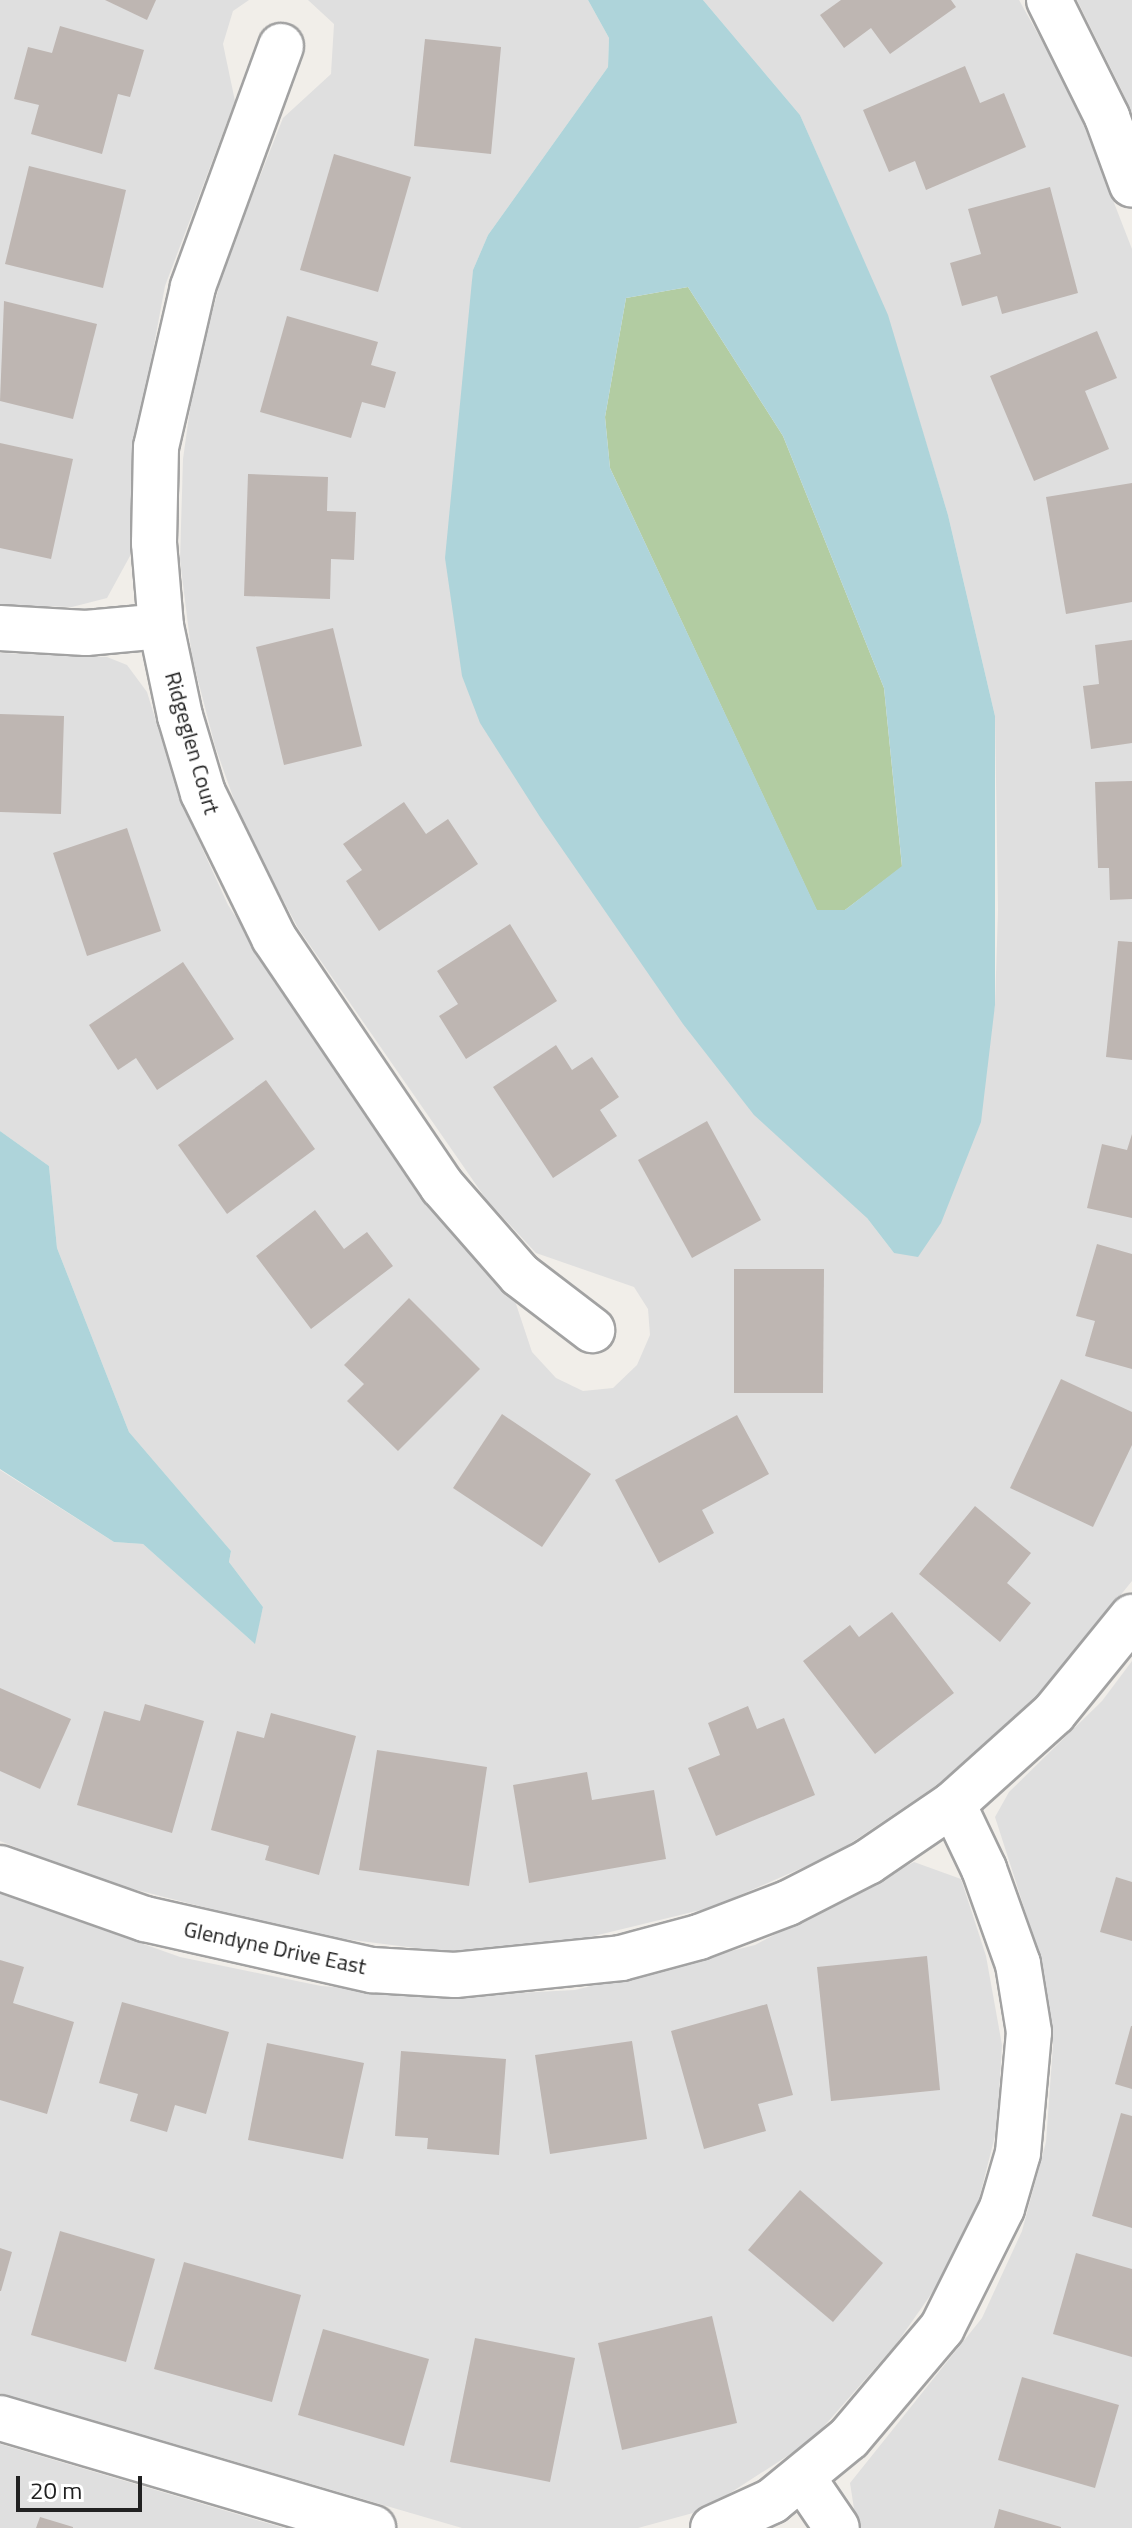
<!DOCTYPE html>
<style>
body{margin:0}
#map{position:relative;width:1132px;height:2528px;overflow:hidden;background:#f1eee9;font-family:"Titillium Web",sans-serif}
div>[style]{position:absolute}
.residential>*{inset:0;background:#dfdfdf}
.forest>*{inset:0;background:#b2cca2}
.water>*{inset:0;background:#aed4da}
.building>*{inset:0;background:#beb6b2}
.roads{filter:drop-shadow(2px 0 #a2a2a2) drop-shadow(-2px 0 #a2a2a2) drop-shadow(0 2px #a2a2a2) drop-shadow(0 -2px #a2a2a2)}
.street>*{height:44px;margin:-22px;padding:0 22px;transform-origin:22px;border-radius:22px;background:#fff}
span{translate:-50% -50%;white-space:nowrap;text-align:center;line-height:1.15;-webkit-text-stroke:6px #fff;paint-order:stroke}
.street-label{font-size:22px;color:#212121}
.scale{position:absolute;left:16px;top:2476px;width:126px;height:36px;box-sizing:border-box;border:4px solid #212121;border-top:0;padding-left:10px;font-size:24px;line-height:28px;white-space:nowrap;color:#212121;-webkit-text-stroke:6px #fff;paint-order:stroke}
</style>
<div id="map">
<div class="residential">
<div style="clip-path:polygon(0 0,249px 0,233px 11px,223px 44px,235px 101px,165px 286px,137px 436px,130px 556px,107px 598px,72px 607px,0 605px)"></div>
<div style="clip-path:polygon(308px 0,588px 0,609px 38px,608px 67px,488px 235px,473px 270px,470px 330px,867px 1218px,894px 1253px,985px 1062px,995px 1005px,998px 910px,995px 716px,948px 515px,887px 315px,800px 115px,703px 0,1019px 0,1072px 95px,1132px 249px,1132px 1581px,1032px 1704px,949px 1777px,836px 1853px,713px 1907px,565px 1943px,447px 1952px,313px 1935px,98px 1880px,0 1841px,0 1470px,114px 1542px,143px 1544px,254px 1643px,263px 1607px,229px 1562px,231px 1551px,129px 1432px,57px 1248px,49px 1166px,0 1131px,0 653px,107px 657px,127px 665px,147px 692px,181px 802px,228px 905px,417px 1193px,515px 1301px,532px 1352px,556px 1378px,583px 1391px,613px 1388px,637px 1365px,650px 1335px,648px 1309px,634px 1287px,536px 1253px,486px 1199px,298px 928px,243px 825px,215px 746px,192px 657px,180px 560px,183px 459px,194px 380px,225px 265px,283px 118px,331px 74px,334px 24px)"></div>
<div style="clip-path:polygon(1077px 0,1132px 0,1132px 114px,1122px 91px)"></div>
<div style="clip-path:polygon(1132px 1661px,1132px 2528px,857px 2528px,850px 2483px,982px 2318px,1022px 2231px,1046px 2142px,1053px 2045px,1039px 1954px,995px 1817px,1009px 1792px,1102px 1701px)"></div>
<div style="clip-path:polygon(914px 1862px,961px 1879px,986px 1956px,1002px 2045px,997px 2128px,978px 2203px,950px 2267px,897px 2343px,812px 2440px,704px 2510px,638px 2528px,462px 2528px,0 2393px,0 1893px,180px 1957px,321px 1986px,460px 1996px,575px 1990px,755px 1945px)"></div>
<div style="clip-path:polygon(0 2444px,284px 2528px,0 2528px)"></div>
</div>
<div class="forest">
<div style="clip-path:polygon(688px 287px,783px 436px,884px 688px,902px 867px,845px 910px,817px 911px,610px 468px,605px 417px,626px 298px)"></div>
</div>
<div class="water">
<div style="clip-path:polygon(evenodd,588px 0,703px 0,800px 115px,888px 315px,948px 515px,995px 716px,995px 1005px,981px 1122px,941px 1223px,918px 1257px,894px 1253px,867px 1218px,754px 1115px,683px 1024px,540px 817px,480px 723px,462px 676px,445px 558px,473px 270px,488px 235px,608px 67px,609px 38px,588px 0,688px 287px,783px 436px,884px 688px,902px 866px,845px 910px,817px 910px,610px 468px,605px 417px,626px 298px,688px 287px)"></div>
<div style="clip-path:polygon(0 1131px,49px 1166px,57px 1248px,129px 1432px,231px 1551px,229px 1562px,263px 1607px,255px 1644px,143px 1544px,114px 1542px,0 1469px)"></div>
</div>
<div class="building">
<div style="clip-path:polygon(105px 0,156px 0,147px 20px)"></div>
<div style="clip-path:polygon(841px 0,951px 0,956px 7px,890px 54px,871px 28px,844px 48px,820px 15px)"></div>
<div style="clip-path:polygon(60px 26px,144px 50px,130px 97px,118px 94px,102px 154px,31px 134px,39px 105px,14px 99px,28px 47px,52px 53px)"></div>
<div style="clip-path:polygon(425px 39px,501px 47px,491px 154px,414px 146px)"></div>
<div style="clip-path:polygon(965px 66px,980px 103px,1004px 93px,1026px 147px,926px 190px,915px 161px,889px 172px,863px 110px)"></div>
<div style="clip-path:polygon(334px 154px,411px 177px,378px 292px,300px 270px)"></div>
<div style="clip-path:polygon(29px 166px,126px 190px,103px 288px,5px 264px)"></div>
<div style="clip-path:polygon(1050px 187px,1078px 293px,1002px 314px,997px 296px,962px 306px,950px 263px,981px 254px,968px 209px)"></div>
<div style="clip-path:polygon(4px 301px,97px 324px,73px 419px,0 401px)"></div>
<div style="clip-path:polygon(287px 316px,378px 342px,371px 365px,396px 372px,385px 408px,362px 402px,351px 438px,260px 412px)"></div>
<div style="clip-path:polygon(1097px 331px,1117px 378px,1085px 391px,1109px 449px,1034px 481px,990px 376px)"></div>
<div style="clip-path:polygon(0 443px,73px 459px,51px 559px,0 548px)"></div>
<div style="clip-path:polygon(248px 474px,328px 477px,327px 511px,356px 512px,354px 560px,331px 559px,330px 599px,244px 596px)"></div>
<div style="clip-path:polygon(1132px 483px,1132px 602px,1066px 614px,1046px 497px)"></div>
<div style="clip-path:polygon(333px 628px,362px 746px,284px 765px,256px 647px)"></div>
<div style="clip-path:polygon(1132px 640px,1132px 743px,1091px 749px,1083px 686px,1099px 684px,1095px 645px)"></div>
<div style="clip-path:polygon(0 714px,64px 716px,61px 814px,0 812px)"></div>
<div style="clip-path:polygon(1132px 781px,1132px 899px,1110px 900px,1109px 868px,1098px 868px,1095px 782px)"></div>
<div style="clip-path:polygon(404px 802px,426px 834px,448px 819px,478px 864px,379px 931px,346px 881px,362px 870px,343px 844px)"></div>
<div style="clip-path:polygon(127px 828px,161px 931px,87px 956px,53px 853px)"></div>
<div style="clip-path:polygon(510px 924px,557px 1001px,466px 1059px,439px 1016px,458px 1004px,437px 971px)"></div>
<div style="clip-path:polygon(1118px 941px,1132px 942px,1132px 1060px,1106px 1057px)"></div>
<div style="clip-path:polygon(183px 962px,234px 1039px,157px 1090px,136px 1058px,118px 1070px,89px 1025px)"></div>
<div style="clip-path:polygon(556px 1045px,572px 1070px,592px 1057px,619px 1097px,600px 1110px,617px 1136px,553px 1178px,493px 1087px)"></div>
<div style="clip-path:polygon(266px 1080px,315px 1149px,227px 1214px,178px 1145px)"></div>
<div style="clip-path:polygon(707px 1121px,761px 1220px,692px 1258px,638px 1160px)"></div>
<div style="clip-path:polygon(1132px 1134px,1132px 1218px,1087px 1208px,1102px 1144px,1127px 1150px)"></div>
<div style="clip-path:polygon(315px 1210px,344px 1249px,367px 1232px,393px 1266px,311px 1329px,256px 1256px)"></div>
<div style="clip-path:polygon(1097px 1244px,1132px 1254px,1132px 1369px,1085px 1356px,1095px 1321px,1076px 1316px)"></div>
<div style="clip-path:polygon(734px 1269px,824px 1269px,823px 1393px,734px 1393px)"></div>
<div style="clip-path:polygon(409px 1298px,480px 1369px,398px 1451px,347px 1401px,364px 1384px,344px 1365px)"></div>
<div style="clip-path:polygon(1061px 1379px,1132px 1412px,1132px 1445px,1093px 1527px,1010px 1488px)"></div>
<div style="clip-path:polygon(502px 1414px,591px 1474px,542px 1547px,453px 1488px)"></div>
<div style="clip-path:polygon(737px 1415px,769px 1474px,702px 1510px,714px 1533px,659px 1563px,615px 1480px)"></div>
<div style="clip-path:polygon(975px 1506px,1031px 1553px,1007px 1583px,1031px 1603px,1000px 1642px,919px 1574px)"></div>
<div style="clip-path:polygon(892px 1612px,954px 1693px,875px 1754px,803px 1661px,850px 1625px,859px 1637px)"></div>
<div style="clip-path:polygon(0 1688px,71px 1719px,40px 1789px,0 1771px)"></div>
<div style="clip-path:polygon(145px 1704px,204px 1721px,172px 1833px,77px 1805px,104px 1711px,140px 1721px)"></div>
<div style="clip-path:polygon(748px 1706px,757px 1729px,784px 1718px,815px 1795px,716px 1836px,688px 1768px,720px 1755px,708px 1723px)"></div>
<div style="clip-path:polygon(271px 1713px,356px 1736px,319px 1875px,265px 1860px,269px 1846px,211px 1830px,237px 1731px,264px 1738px)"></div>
<div style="clip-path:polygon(377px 1750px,487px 1767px,469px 1886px,359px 1870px)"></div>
<div style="clip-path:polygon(587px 1772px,592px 1800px,654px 1790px,666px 1859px,529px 1883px,513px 1785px)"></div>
<div style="clip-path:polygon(1116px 1877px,1132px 1882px,1132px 1941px,1100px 1932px)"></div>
<div style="clip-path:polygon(927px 1956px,940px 2090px,831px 2101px,817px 1967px)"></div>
<div style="clip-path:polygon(0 1960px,24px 1967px,13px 2003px,74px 2022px,47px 2114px,0 2100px)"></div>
<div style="clip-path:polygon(122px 2002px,229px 2032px,206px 2114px,175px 2105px,167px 2132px,130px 2121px,138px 2094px,99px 2083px)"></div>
<div style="clip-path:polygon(767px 2004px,793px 2095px,758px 2104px,766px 2131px,704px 2149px,671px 2031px)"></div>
<div style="clip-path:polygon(1131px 2026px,1132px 2026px,1132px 2089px,1115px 2084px)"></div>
<div style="clip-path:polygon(632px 2041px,647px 2139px,550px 2154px,535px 2055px)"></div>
<div style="clip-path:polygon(267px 2043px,364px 2063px,343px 2159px,248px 2140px)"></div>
<div style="clip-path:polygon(401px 2051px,506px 2059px,499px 2155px,427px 2149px,428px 2138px,395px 2136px)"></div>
<div style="clip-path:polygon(1121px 2113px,1132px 2116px,1132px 2228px,1092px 2216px)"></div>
<div style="clip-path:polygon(800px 2190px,883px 2263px,833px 2322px,748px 2250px)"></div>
<div style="clip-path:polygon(60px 2231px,155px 2259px,126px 2362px,31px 2335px)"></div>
<div style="clip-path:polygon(0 2248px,12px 2252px,1px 2291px,0 2291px)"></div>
<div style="clip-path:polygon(1076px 2253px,1132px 2269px,1132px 2357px,1053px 2334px)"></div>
<div style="clip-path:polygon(184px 2262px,301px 2295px,272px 2402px,154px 2369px)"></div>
<div style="clip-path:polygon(712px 2316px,737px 2423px,622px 2450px,598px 2343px)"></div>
<div style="clip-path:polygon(323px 2329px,429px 2359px,404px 2446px,298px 2415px)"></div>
<div style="clip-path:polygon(475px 2338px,575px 2358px,550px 2482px,450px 2462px)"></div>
<div style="clip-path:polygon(1022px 2377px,1119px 2405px,1095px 2488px,998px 2460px)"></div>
<div style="clip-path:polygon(999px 2509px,1061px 2527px,1061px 2528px,994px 2528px)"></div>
<div style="clip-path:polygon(40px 2517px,73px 2527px,73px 2528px,36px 2528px)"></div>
</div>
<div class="roads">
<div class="street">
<div style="left:1049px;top:0;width:131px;rotate:63.6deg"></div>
<div style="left:1107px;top:117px;width:72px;rotate:69.8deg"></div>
<div style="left:281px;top:46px;width:257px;rotate:110.1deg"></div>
<div style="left:193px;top:287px;width:164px;rotate:103deg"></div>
<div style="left:156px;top:447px;width:96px;rotate:91.2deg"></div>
<div style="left:154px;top:543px;width:83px;rotate:85.2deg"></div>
<div style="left:161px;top:626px;width:92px;rotate:78.1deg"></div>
<div style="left:180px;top:716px;width:80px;rotate:73.4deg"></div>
<div style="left:203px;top:793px;width:161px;rotate:63.9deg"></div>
<div style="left:274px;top:938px;width:300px;rotate:55.9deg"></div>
<div style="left:442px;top:1186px;width:118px;rotate:48.8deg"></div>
<div style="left:520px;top:1275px;width:91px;rotate:37.4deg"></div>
<div style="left:0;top:628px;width:86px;rotate:3.3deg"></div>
<div style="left:86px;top:633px;width:75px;rotate:-5.3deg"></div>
<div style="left:0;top:1868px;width:154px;rotate:19.4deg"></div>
<div style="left:145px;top:1919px;width:233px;rotate:12.7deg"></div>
<div style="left:372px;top:1970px;width:83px;rotate:3.4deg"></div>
<div style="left:455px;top:1975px;width:167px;rotate:-5.8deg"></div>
<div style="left:621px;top:1958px;width:81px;rotate:-15.1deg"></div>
<div style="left:699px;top:1937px;width:95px;rotate:-20.9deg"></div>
<div style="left:788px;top:1903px;width:90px;rotate:-27.1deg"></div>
<div style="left:868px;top:1862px;width:103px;rotate:-34.3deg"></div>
<div style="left:953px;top:1804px;width:136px;rotate:-42deg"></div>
<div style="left:1054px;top:1713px;width:124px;rotate:-50.9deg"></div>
<div style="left:0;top:2418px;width:389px;rotate:16.4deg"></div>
<div style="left:803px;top:2478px;width:60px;rotate:55.8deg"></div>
<div style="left:713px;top:2528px;width:65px;rotate:-24.6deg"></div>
<div style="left:772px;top:2501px;width:99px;rotate:-39.3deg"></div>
<div style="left:849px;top:2438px;width:144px;rotate:-49.8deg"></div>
<div style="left:942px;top:2328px;width:134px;rotate:-63.4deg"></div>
<div style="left:1002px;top:2208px;width:57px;rotate:-73.8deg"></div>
<div style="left:1018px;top:2153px;width:121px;rotate:-84.8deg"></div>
<div style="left:1029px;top:2032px;width:69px;rotate:-99.2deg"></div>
<div style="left:1018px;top:1964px;width:101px;rotate:-109.7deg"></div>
<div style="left:984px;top:1869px;width:72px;rotate:-115.5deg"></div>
</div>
</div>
<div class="street-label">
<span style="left:192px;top:743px;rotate:74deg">Ridgeglen Court</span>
<span style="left:275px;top:1948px;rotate:12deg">Glendyne Drive East</span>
</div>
<div class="scale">20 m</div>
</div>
